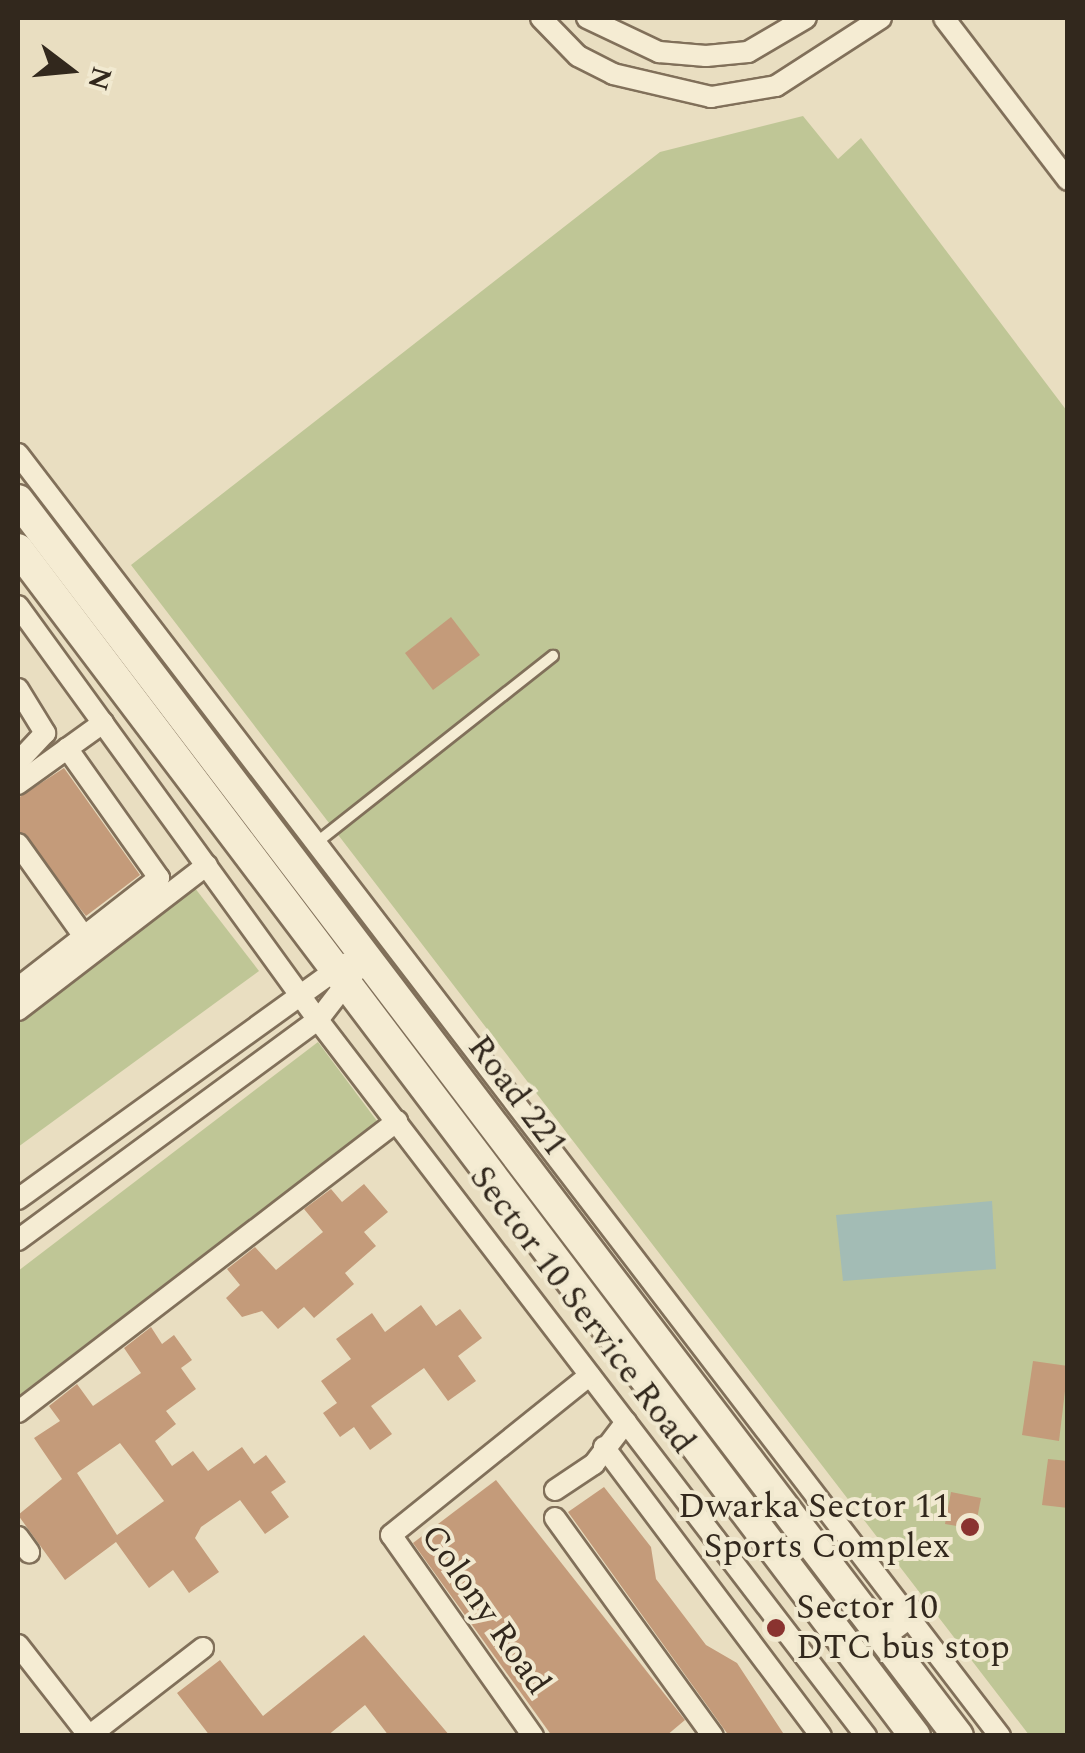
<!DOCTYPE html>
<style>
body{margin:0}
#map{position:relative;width:1085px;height:1753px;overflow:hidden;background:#e9dec1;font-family:Spectral,serif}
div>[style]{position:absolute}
.green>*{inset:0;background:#bfc696}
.water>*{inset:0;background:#a3bcb5}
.building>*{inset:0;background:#c49b7a}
.roads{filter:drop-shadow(2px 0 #81705a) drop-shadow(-2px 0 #81705a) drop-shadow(0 2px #81705a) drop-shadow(0 -2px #81705a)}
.service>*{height:10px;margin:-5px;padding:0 5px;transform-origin:5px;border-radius:5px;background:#f5ecd3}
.minor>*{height:20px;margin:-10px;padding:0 10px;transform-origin:10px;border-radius:10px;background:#f5ecd3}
.secondary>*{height:30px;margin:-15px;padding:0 15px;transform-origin:15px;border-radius:15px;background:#f5ecd3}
.dots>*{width:28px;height:28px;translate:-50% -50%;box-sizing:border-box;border:5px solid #f1e9d0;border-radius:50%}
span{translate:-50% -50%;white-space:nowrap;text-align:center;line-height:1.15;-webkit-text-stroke:8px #f1e9d0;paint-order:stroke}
.street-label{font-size:35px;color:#32281d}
.poi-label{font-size:35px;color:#32281d}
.right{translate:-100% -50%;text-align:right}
.left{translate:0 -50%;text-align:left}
.frame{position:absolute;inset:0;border:20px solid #32281d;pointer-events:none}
.north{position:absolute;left:20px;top:20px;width:100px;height:100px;-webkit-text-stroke:8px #f1e9d0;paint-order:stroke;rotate:106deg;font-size:28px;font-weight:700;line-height:40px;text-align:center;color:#32281d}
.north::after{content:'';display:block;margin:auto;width:35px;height:45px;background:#32281d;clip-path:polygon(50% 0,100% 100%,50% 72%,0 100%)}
</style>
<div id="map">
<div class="green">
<div style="clip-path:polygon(803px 116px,838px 159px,861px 138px,1067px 411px,1067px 1735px,1029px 1735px,131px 565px,660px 152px)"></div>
<div style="clip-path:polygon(191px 883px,259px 971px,18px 1147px,18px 1014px)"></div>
<div style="clip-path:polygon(318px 1042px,377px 1121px,18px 1396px,18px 1271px)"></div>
</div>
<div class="water">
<div style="clip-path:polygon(992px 1201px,996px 1269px,843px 1281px,836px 1215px)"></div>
</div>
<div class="building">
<div style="clip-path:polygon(451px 617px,480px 655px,433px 690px,405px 653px)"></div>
<div style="clip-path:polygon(64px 768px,140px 875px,86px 916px,18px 830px,18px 798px)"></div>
<div style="clip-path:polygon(364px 1184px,388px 1212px,364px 1232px,376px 1246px,345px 1273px,354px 1284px,314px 1318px,304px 1307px,278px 1329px,262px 1311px,242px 1317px,226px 1298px,240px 1285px,227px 1269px,255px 1247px,276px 1270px,323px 1232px,304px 1209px,331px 1189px,342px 1202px)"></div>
<div style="clip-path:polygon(421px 1305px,436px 1326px,460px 1309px,482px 1338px,458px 1356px,476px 1381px,448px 1401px,424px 1368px,371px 1406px,392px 1434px,370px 1450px,354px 1427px,340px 1437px,323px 1413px,337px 1403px,321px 1381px,351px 1359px,336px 1339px,372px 1313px,385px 1332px)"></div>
<div style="clip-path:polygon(evenodd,151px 1327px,162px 1344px,174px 1335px,192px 1360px,181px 1368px,196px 1389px,166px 1411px,176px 1424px,155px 1441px,172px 1466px,193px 1451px,208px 1471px,242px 1447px,254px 1464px,266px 1455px,286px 1482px,271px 1492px,289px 1517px,265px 1534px,240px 1500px,201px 1527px,195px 1538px,219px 1572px,189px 1593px,173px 1570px,149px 1588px,116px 1542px,65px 1580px,18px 1515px,62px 1479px,34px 1438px,60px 1421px,49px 1406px,77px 1384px,93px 1406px,141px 1373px,124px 1348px,151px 1327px,120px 1443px,164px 1501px,117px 1535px,77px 1473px,120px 1443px)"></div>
<div style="clip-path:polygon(1033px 1361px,1068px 1366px,1059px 1441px,1022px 1435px)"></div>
<div style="clip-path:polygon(1048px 1459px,1068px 1461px,1068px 1508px,1042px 1505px)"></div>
<div style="clip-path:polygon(496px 1480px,685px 1720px,666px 1736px,552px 1736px,413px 1543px)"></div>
<div style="clip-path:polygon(604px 1487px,651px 1547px,656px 1579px,706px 1645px,737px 1663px,785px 1736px,729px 1736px,568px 1512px)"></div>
<div style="clip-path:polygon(951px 1492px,981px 1498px,975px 1529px,945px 1524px)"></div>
<div style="clip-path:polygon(364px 1635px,450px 1736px,389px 1736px,365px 1705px,327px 1736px,210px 1736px,177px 1693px,220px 1660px,263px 1716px)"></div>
</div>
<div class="roads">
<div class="service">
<div style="left:316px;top:843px;width:302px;rotate:-38.3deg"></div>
</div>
<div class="minor">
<div style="left:541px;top:18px;width:53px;rotate:45.8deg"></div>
<div style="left:578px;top:56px;width:39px;rotate:27deg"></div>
<div style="left:613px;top:74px;width:101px;rotate:13.2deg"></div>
<div style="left:711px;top:97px;width:66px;rotate:-9.6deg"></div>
<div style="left:776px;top:86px;width:125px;rotate:-32.9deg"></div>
<div style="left:587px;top:18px;width:80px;rotate:25.3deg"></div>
<div style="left:659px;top:52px;width:47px;rotate:4.9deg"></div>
<div style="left:706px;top:56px;width:42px;rotate:-5.4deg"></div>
<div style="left:748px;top:52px;width:67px;rotate:-30.4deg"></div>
<div style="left:944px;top:18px;width:204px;rotate:52.6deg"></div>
<div style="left:18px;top:454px;width:1615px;rotate:52.55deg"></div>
<div style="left:18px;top:606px;width:511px;rotate:54.07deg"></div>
<div style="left:318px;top:1020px;width:902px;rotate:52.57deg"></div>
<div style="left:18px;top:689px;width:52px;rotate:58.5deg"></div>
<div style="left:45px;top:733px;width:40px;rotate:133deg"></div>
<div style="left:18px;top:784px;width:105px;rotate:-35.7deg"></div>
<div style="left:18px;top:844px;width:115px;rotate:54.5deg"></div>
<div style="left:18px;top:988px;width:179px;rotate:-38deg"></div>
<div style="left:159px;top:878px;width:159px;rotate:-125.3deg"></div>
<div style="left:18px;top:1010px;width:238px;rotate:-37.5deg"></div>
<div style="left:18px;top:1199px;width:402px;rotate:-35.8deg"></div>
<div style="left:18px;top:1240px;width:372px;rotate:-36.3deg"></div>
<div style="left:318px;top:1020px;width:77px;rotate:-52.4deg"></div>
<div style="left:18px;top:1412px;width:478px;rotate:-37.5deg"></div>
<div style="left:604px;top:1447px;width:361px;rotate:53.1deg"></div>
<div style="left:555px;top:1490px;width:47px;rotate:-33.7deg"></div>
<div style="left:594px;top:1464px;width:53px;rotate:-52.7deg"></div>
<div style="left:555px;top:1518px;width:269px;rotate:54.1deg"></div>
<div style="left:18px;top:1537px;width:19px;rotate:54deg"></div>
<div style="left:18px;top:1645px;width:115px;rotate:52deg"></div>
<div style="left:89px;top:1736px;width:144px;rotate:-37.7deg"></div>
<div style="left:533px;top:1736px;width:246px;rotate:-125.2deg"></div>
<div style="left:391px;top:1535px;width:255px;rotate:-38.8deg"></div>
</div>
<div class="secondary">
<div style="left:18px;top:500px;width:1553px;rotate:52.75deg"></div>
<div style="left:18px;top:549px;width:1488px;rotate:52.92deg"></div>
<div style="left:880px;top:1634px;width:34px;rotate:-37deg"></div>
</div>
</div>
<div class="dots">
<div style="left:970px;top:1527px;background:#8a3330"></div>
<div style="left:776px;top:1628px;background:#8a3330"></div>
</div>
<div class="street-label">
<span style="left:517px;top:1096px;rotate:53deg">Road 221</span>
<span style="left:582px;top:1310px;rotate:53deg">Sector 10 Service Road</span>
<span style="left:485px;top:1610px;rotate:55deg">Colony Road</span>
</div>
<div class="poi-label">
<span class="right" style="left:950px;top:1527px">Dwarka Sector 11<br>Sports Complex</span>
<span class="left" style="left:796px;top:1628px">Sector 10<br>DTC bus stop</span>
</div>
<div class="frame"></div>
<div class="north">N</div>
</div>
